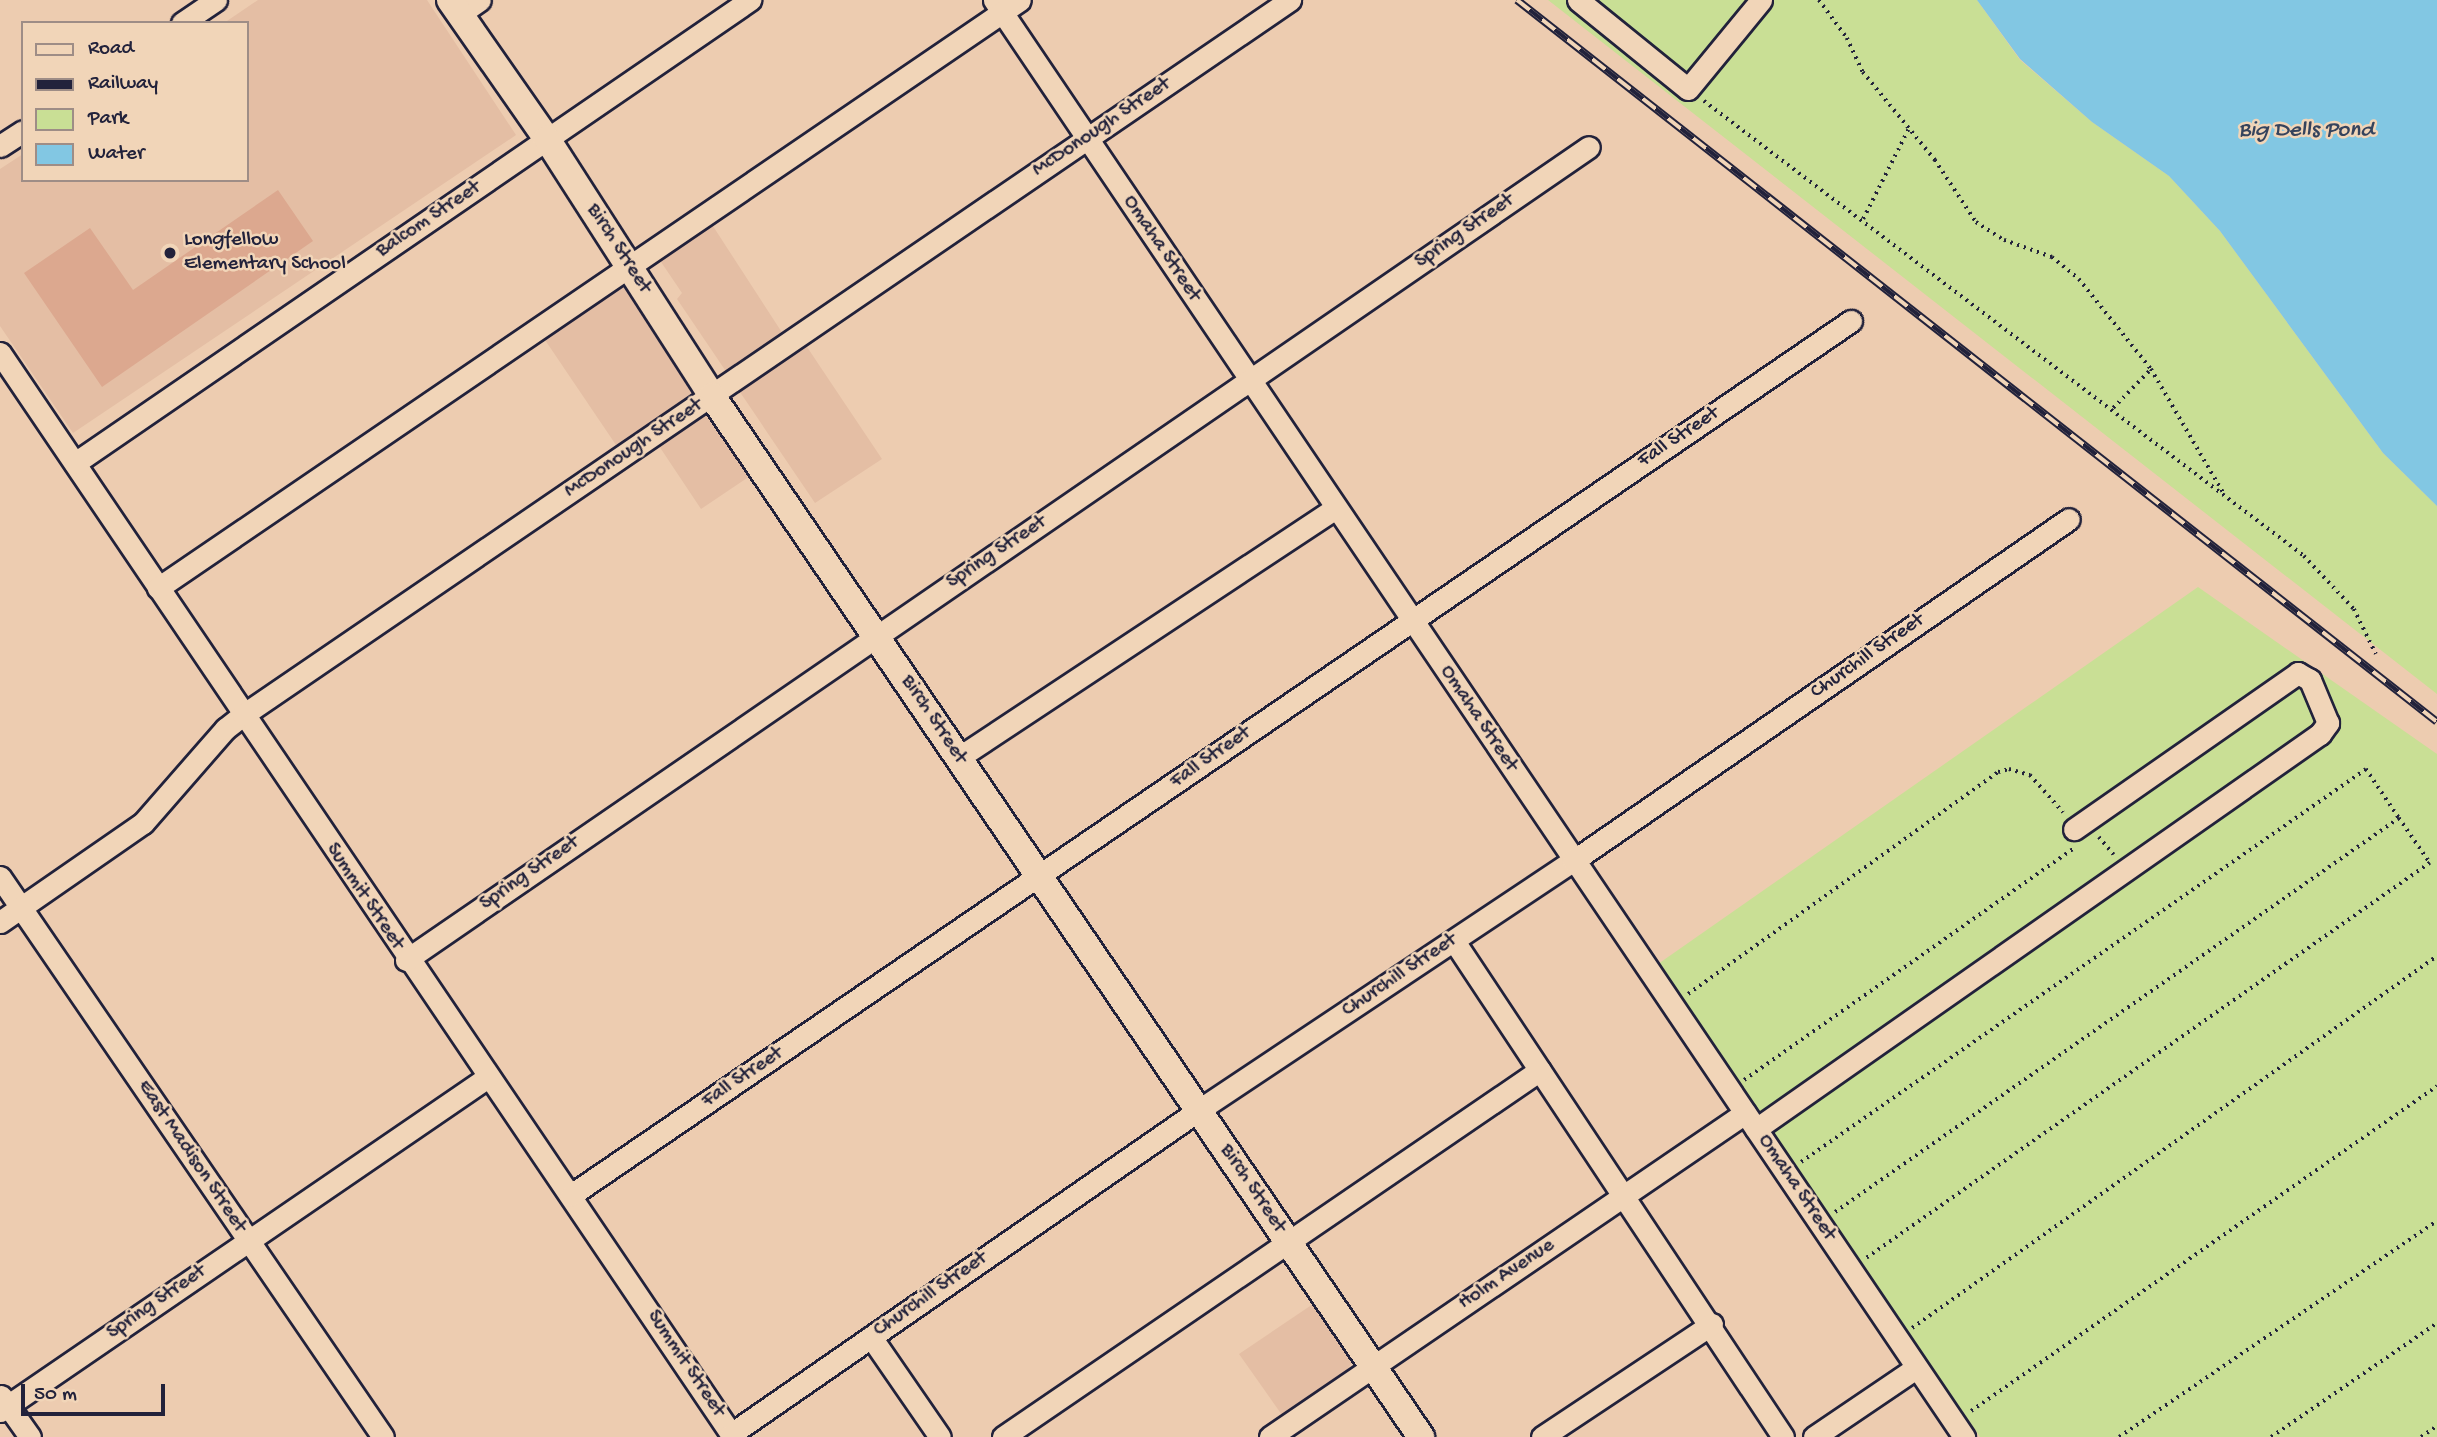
<!DOCTYPE html>
<style>
body{margin:0}
#map{position:relative;width:2437px;height:1437px;overflow:hidden;background:#edccb0;font-family:"Gochi Hand",sans-serif}
div>[style]{position:absolute}
.built>*{inset:0;background:#e4bea4}
.green>*{inset:0;background:#c9df95}
.water>*{inset:0;background:#82c7e3}
.building>*{inset:0;background:#dca88f}
.path>*{height:3.5px;margin-top:-1.75px;transform-origin:0;background:repeating-linear-gradient(90deg,#22223b 0 2px,transparent 0 7px)}
.roads{filter:drop-shadow(2px 0 #22223b) drop-shadow(-2px 0 #22223b) drop-shadow(0 2px #22223b) drop-shadow(0 -2px #22223b)}
.minor>*{height:21px;margin:-10.5px;padding:0 10.5px;transform-origin:10.5px;border-radius:10.5px;background:#f1d5b8}
.major>*{height:26px;margin:-13px;padding:0 13px;transform-origin:13px;border-radius:13px;background:#f1d5b8}
.rail>*{height:8px;margin-top:-4px;transform-origin:0;background:repeating-linear-gradient(90deg,#f1d5b8 0 16px,#22223b 0 32px);box-sizing:border-box;border-block:2px solid #22223b}
.dots>*{width:19px;height:19px;translate:-50% -50%;box-sizing:border-box;border:4px solid #f1d5b8;border-radius:50%}
span{translate:-50% -50%;white-space:nowrap;text-align:center;line-height:1.15;-webkit-text-stroke:5px #f1d5b8;paint-order:stroke}
.street-label{font-size:21px;color:#22223b}
.poi-label{font-size:21px;color:#22223b}
.left{translate:0 -50%;text-align:left}
.water-label{font-size:23px;color:#35435d;font-style:italic}
.legend{position:absolute;left:21px;top:21px;width:228px;height:161px;box-sizing:border-box;background:#f1d5b8;border:2px solid #9e8d86;margin:0;padding:9px 12px;list-style:none;font-size:21px;color:#22223b}
.legend li{display:flex;align-items:center;gap:14px;height:35px}
.legend b{width:35px;border:2px solid #9e8d86}
.scale{position:absolute;left:21px;top:1384px;width:144px;height:32px;box-sizing:border-box;border:4px solid #22223b;border-top:0;padding-left:9px;font-size:21px;line-height:24px;white-space:nowrap;color:#22223b;-webkit-text-stroke:5px #f1d5b8;paint-order:stroke}
</style>
<div id="map">
<div class="built">
<div style="clip-path:polygon(258px 0,427px 0,516px 135px,73px 433px,0 326px,0 169px,23px 154px,23px 180px,247px 180px,247px 23px,224px 23px)"></div>
<div style="clip-path:polygon(709px 220px,796px 354px,807px 347px,882px 459px,815px 503px,677px 299px,682px 293px,657px 256px)"></div>
<div style="clip-path:polygon(625px 279px,756px 472px,701px 509px,645px 425px,616px 445px,541px 334px)"></div>
<div style="clip-path:polygon(1316px 1302px,1352px 1362px,1346px 1372px,1282px 1415px,1239px 1354px)"></div>
</div>
<div class="green">
<div style="clip-path:polygon(1548px 0,1977px 0,2020px 60px,2092px 122px,2169px 176px,2220px 231px,2383px 453px,2437px 506px,2437px 694px)"></div>
<div style="clip-path:polygon(2198px 587px,2437px 754px,2437px 1437px,1980px 1437px,1658px 964px)"></div>
</div>
<div class="water">
<div style="clip-path:polygon(1977px 0,2437px 0,2437px 506px,2383px 453px,2220px 231px,2169px 176px,2092px 122px,2020px 59px)"></div>
</div>
<div class="building">
<div style="clip-path:polygon(278px 190px,313px 241px,102px 387px,24px 273px,90px 228px,133px 290px)"></div>
</div>
<div class="path">
<div style="left:1819px;top:0;width:47px;rotate:53.6deg"></div>
<div style="left:1847px;top:38px;width:38px;rotate:65deg"></div>
<div style="left:1863px;top:72px;width:114px;rotate:50.7deg"></div>
<div style="left:1935px;top:160px;width:74px;rotate:56.5deg"></div>
<div style="left:1976px;top:222px;width:33px;rotate:33deg"></div>
<div style="left:2004px;top:240px;width:51px;rotate:19.5deg"></div>
<div style="left:2052px;top:257px;width:35px;rotate:39deg"></div>
<div style="left:2079px;top:279px;width:115px;rotate:51.3deg"></div>
<div style="left:2151px;top:369px;width:145px;rotate:59.7deg"></div>
<div style="left:1704px;top:101px;width:753px;rotate:37.17deg"></div>
<div style="left:2304px;top:556px;width:73px;rotate:46.7deg"></div>
<div style="left:2354px;top:609px;width:50px;rotate:63.9deg"></div>
<div style="left:1863px;top:219px;width:100px;rotate:-63.2deg"></div>
<div style="left:2113px;top:408px;width:54px;rotate:-45.7deg"></div>
<div style="left:2099px;top:837px;width:23px;rotate:50deg"></div>
<div style="left:1688px;top:994px;width:381px;rotate:-35.6deg"></div>
<div style="left:1998px;top:772px;width:11px;rotate:-15deg"></div>
<div style="left:2009px;top:769px;width:22px;rotate:16deg"></div>
<div style="left:2030px;top:775px;width:50px;rotate:48.3deg"></div>
<div style="left:1744px;top:1080px;width:402px;rotate:-35.1deg"></div>
<div style="left:1801px;top:1162px;width:688px;rotate:-34.82deg"></div>
<div style="left:2366px;top:769px;width:59px;rotate:56deg"></div>
<div style="left:1835px;top:1212px;width:688px;rotate:-34.94deg"></div>
<div style="left:2399px;top:818px;width:55px;rotate:55.4deg"></div>
<div style="left:2430px;top:863px;width:688px;rotate:144.95deg"></div>
<div style="left:1912px;top:1328px;width:643px;rotate:-35.32deg"></div>
<div style="left:1971px;top:1411px;width:568px;rotate:-34.89deg"></div>
<div style="left:2119px;top:1437px;width:384px;rotate:-34.2deg"></div>
<div style="left:2271px;top:1437px;width:201px;rotate:-34.5deg"></div>
<div style="left:2421px;top:1437px;width:19px;rotate:-35deg"></div>
</div>
<div class="roads">
<div class="minor">
<div style="left:994px;top:0;width:1734px;rotate:55.98deg"></div>
<div style="left:1578px;top:0;width:141px;rotate:39deg"></div>
<div style="left:1688px;top:89px;width:115px;rotate:-50.6deg"></div>
<div style="left:460px;top:14px;width:24px;rotate:-35deg"></div>
<div style="left:182px;top:23px;width:41px;rotate:-34.1deg"></div>
<div style="left:0;top:146px;width:27px;rotate:-33deg"></div>
<div style="left:0;top:353px;width:1309px;rotate:55.93deg"></div>
<div style="left:75px;top:463px;width:819px;rotate:-34.45deg"></div>
<div style="left:158px;top:588px;width:1043px;rotate:-34.3deg"></div>
<div style="left:958px;top:758px;width:452px;rotate:-33.5deg"></div>
<div style="left:0;top:877px;width:678px;rotate:55.63deg"></div>
<div style="left:0;top:922px;width:174px;rotate:-34.7deg"></div>
<div style="left:143px;top:823px;width:125px;rotate:-48.9deg"></div>
<div style="left:225px;top:729px;width:23px;rotate:-38deg"></div>
<div style="left:243px;top:715px;width:1268px;rotate:-34.33deg"></div>
<div style="left:1454px;top:941px;width:595px;rotate:56.44deg"></div>
<div style="left:406px;top:960px;width:1435px;rotate:-34.5deg"></div>
<div style="left:1756px;top:1129px;width:689px;rotate:-35.01deg"></div>
<div style="left:2320px;top:734px;width:14px;rotate:-54deg"></div>
<div style="left:2328px;top:723px;width:47px;rotate:-112.7deg"></div>
<div style="left:2310px;top:680px;width:14px;rotate:-150deg"></div>
<div style="left:2298px;top:673px;width:273px;rotate:145.1deg"></div>
<div style="left:571px;top:1195px;width:1550px;rotate:-34.33deg"></div>
<div style="left:871px;top:1337px;width:121px;rotate:55.4deg"></div>
<div style="left:1px;top:1396px;width:50px;rotate:54.7deg"></div>
<div style="left:0;top:1411px;width:591px;rotate:-34.39deg"></div>
<div style="left:731px;top:1434px;width:569px;rotate:-34.7deg"></div>
<div style="left:1199px;top:1110px;width:449px;rotate:-33.7deg"></div>
<div style="left:1573px;top:861px;width:602px;rotate:-34.59deg"></div>
<div style="left:1003px;top:1437px;width:650px;rotate:-34.35deg"></div>
<div style="left:1270px;top:1437px;width:575px;rotate:-34.3deg"></div>
<div style="left:1542px;top:1437px;width:204px;rotate:-33.6deg"></div>
<div style="left:1814px;top:1437px;width:123px;rotate:-34.1deg"></div>
</div>
<div class="major">
<div style="left:450px;top:0;width:169px;rotate:55.1deg"></div>
<div style="left:547px;top:139px;width:305px;rotate:57.3deg"></div>
<div style="left:712px;top:396px;width:1260px;rotate:55.74deg"></div>
</div>
</div>
<div class="rail">
<div style="left:1517px;top:0;width:1169px;rotate:38.12deg"></div>
</div>
<div class="dots">
<div style="left:170px;top:253px;background:#22223b"></div>
</div>
<div class="street-label">
<span style="left:1102px;top:128px;rotate:-34deg">McDonough Street</span>
<span style="left:429px;top:220px;rotate:-34deg">Balcom Street</span>
<span style="left:1465px;top:232px;rotate:-35deg">Spring Street</span>
<span style="left:618px;top:249px;rotate:57deg">Birch Street</span>
<span style="left:1161px;top:249px;rotate:56deg">Omaha Street</span>
<span style="left:1679px;top:438px;rotate:-34deg">Fall Street</span>
<span style="left:634px;top:449px;rotate:-34deg">McDonough Street</span>
<span style="left:997px;top:553px;rotate:-34deg">Spring Street</span>
<span style="left:1868px;top:657px;rotate:-35deg">Churchill Street</span>
<span style="left:1478px;top:719px;rotate:56deg">Omaha Street</span>
<span style="left:933px;top:720px;rotate:56deg">Birch Street</span>
<span style="left:1211px;top:758px;rotate:-35deg">Fall Street</span>
<span style="left:530px;top:874px;rotate:-35deg">Spring Street</span>
<span style="left:364px;top:897px;rotate:56deg">Summit Street</span>
<span style="left:1400px;top:976px;rotate:-34deg">Churchill Street</span>
<span style="left:743px;top:1078px;rotate:-34deg">Fall Street</span>
<span style="left:191px;top:1157px;rotate:56deg">East Madison Street</span>
<span style="left:1796px;top:1188px;rotate:56deg">Omaha Street</span>
<span style="left:1252px;top:1189px;rotate:56deg">Birch Street</span>
<span style="left:1507px;top:1275px;rotate:-34deg">Holm Avenue</span>
<span style="left:931px;top:1295px;rotate:-35deg">Churchill Street</span>
<span style="left:157px;top:1303px;rotate:-35deg">Spring Street</span>
<span style="left:685px;top:1364px;rotate:56deg">Summit Street</span>
</div>
<div class="poi-label">
<span class="left" style="left:184px;top:253px">Longfellow<br>Elementary School</span>
</div>
<div class="water-label">
<span style="left:2306px;top:131px">Big Dells Pond</span>
</div>
<ul class="legend">
<li><b style="height:9px;background:#f1d5b8"></b>Road</li>
<li><b style="height:9px;background:#22223b"></b>Railway</li>
<li><b style="height:19px;background:#c9df95"></b>Park</li>
<li><b style="height:19px;background:#82c7e3"></b>Water</li>
</ul>
<div class="scale">50 m</div>
</div>
